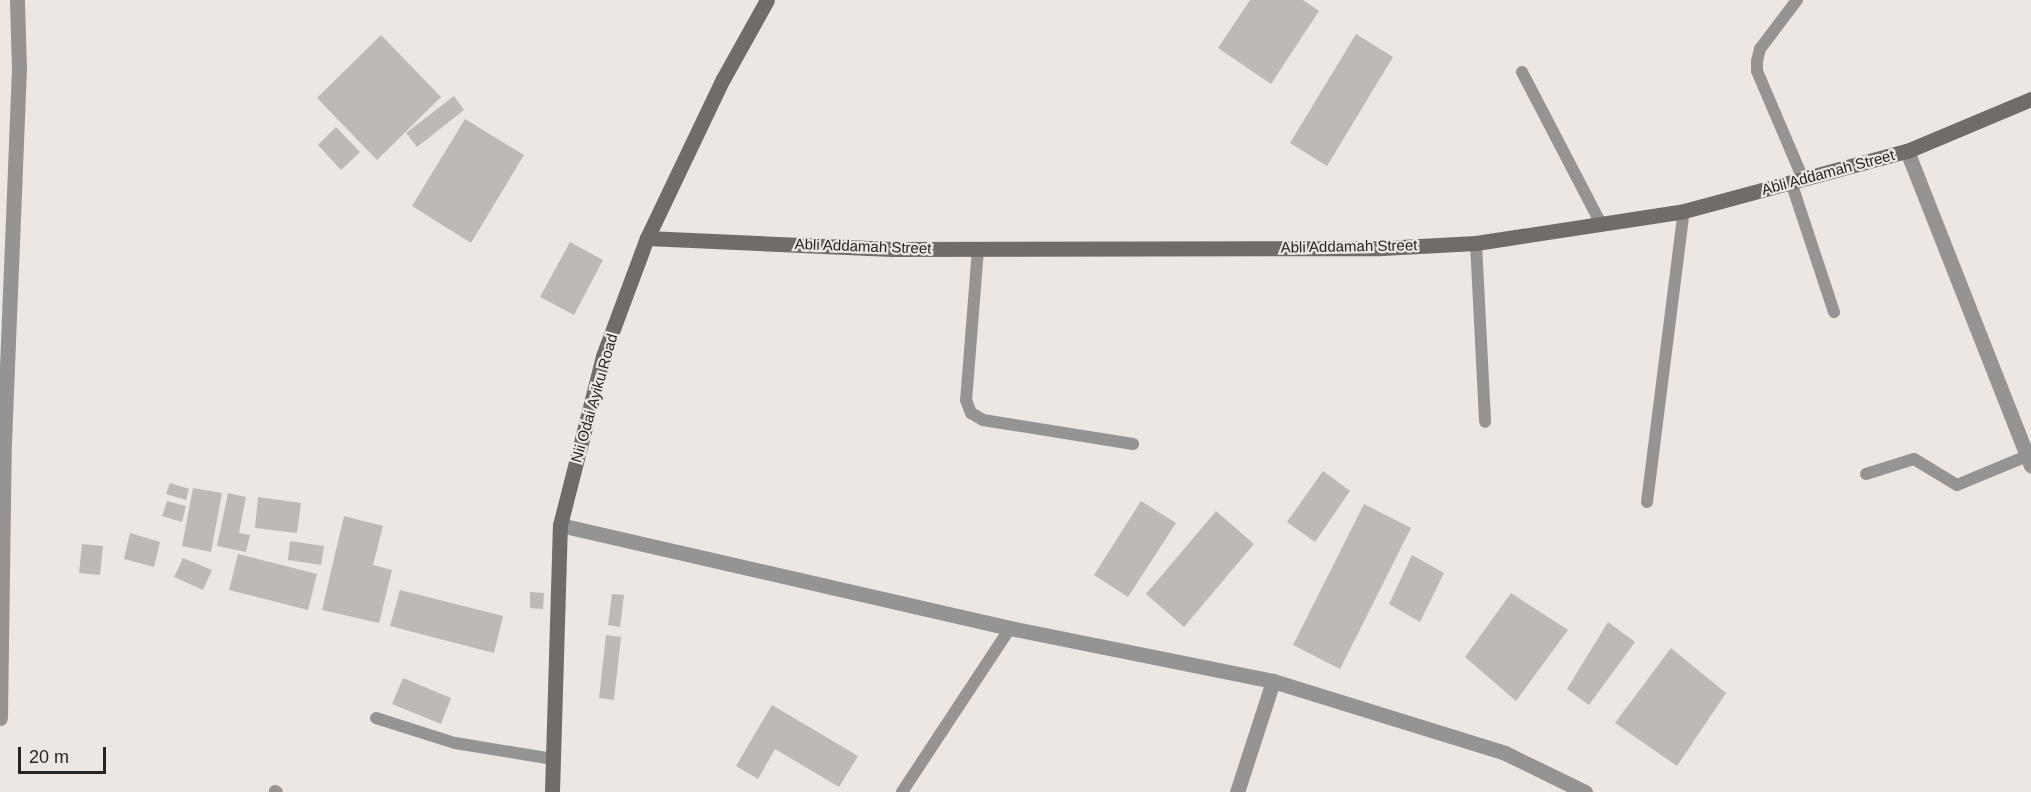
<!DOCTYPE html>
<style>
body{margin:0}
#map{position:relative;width:2031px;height:792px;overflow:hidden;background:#ece7e2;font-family:Arial,sans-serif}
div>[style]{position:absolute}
.building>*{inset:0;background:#bfb9b5}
.lane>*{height:12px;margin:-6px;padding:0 6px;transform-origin:6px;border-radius:6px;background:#969492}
.street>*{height:15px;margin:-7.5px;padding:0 7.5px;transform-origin:7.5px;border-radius:7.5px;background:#969492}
.secondary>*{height:15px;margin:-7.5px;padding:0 7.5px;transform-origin:7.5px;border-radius:7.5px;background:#6f6c69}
span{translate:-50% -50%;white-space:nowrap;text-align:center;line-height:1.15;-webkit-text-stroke:4.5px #ece7e2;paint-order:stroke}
.street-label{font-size:15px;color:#262422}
.scale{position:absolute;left:18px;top:747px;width:88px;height:27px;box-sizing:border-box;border:3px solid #262422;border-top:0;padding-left:8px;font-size:18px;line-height:21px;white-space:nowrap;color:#262422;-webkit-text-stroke:4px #ece7e2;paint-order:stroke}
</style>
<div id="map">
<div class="building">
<div style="clip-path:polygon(1250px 0,1303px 0,1319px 11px,1271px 84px,1218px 48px)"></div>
<div style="clip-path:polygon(1356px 34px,1393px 57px,1327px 166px,1290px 143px)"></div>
<div style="clip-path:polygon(381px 35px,441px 97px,377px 160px,317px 98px)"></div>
<div style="clip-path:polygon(454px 96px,464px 110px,417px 147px,406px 133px)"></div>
<div style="clip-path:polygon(465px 119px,524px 155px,471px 243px,412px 206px)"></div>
<div style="clip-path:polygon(336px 127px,360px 152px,341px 170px,318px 145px)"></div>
<div style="clip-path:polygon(570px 242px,603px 260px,574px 315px,540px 297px)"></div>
<div style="clip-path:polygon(1323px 471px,1350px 491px,1315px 542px,1287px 522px)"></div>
<div style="clip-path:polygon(170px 483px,189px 489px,186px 500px,166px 494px)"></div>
<div style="clip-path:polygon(193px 488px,222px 493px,211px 552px,182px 546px)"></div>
<div style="clip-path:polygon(228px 493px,246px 497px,239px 533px,250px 535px,246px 552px,217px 546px)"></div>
<div style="clip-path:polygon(258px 497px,301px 503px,297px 533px,255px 528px)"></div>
<div style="clip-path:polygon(167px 501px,186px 506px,182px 522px,162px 516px)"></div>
<div style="clip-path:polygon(1141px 501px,1176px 523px,1128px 597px,1094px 575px)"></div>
<div style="clip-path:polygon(1364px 504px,1411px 528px,1340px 669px,1293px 645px)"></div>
<div style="clip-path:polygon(1216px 511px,1254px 544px,1184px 627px,1146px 594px)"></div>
<div style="clip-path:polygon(344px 516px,383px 526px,373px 565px,392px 570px,379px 623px,322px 610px)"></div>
<div style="clip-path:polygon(130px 533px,160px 542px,154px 567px,124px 559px)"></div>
<div style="clip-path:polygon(290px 541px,324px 546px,321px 565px,288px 560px)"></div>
<div style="clip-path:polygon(82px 544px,103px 546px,100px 575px,79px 573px)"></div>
<div style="clip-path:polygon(238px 554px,317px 574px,308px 610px,229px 590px)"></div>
<div style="clip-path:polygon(1412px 555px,1444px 573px,1420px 622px,1389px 604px)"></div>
<div style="clip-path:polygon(183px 558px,212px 570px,203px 590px,174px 577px)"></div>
<div style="clip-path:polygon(400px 590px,503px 616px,494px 653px,390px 626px)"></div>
<div style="clip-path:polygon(530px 592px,544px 593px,543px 609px,530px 608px)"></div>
<div style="clip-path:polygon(1511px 593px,1568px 630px,1516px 701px,1465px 657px)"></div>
<div style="clip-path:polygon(612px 594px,624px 595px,620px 627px,608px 625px)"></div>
<div style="clip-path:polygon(1608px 622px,1635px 642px,1589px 705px,1567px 689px)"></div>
<div style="clip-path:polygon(606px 635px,621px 637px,614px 700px,599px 698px)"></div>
<div style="clip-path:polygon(1671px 648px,1726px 693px,1677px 766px,1615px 723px)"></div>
<div style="clip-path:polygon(403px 678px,451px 698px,441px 724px,392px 704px)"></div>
<div style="clip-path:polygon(772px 705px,858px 756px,839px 787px,775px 749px,758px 779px,736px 766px)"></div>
</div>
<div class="lane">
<div style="left:1797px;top:0;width:61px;rotate:127.1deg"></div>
<div style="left:1760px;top:49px;width:12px;rotate:104deg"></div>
<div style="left:1757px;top:61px;width:10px;rotate:90deg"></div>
<div style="left:1757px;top:71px;width:117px;rotate:66.9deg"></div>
<div style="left:1522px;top:72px;width:171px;rotate:62.5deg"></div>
<div style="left:1791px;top:182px;width:137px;rotate:71.7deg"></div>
<div style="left:1476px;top:243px;width:179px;rotate:87.1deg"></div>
<div style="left:978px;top:249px;width:151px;rotate:94.5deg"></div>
<div style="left:966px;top:400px;width:14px;rotate:69deg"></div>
<div style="left:971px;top:413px;width:14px;rotate:30deg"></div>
<div style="left:983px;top:420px;width:152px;rotate:9.1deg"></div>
<div style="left:1866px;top:474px;width:50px;rotate:-17.4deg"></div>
<div style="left:1914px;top:459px;width:50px;rotate:31.2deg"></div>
<div style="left:1957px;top:485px;width:76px;rotate:-22.5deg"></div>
<div style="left:1647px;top:502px;width:293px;rotate:-82.8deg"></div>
<div style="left:376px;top:718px;width:83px;rotate:17.6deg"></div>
<div style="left:455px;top:743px;width:99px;rotate:9.3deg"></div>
<div style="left:275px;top:791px;width:2px;rotate:27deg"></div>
<div style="left:902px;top:792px;width:196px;rotate:-56.6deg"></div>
</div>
<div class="street">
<div style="left:1907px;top:151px;width:338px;rotate:68.5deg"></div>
<div style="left:560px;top:525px;width:462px;rotate:12.9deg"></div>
<div style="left:1010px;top:628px;width:268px;rotate:11.4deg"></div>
<div style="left:1273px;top:681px;width:243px;rotate:17.2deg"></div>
<div style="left:1505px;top:753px;width:89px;rotate:26deg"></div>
<div style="left:0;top:718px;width:276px;rotate:-89.2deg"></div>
<div style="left:4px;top:442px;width:373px;rotate:-87.7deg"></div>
<div style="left:19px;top:69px;width:69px;rotate:-91.7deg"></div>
<div style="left:1237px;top:792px;width:117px;rotate:-72deg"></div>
</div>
<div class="secondary">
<div style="left:647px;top:238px;width:245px;rotate:2.6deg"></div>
<div style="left:892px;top:249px;width:490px;rotate:-0.1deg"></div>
<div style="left:1382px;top:248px;width:94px;rotate:-3deg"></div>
<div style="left:1476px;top:243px;width:210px;rotate:-8.7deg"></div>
<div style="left:1684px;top:211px;width:231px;rotate:-15.1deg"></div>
<div style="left:1907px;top:151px;width:134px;rotate:-22.8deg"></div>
<div style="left:552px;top:792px;width:267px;rotate:-88.3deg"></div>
<div style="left:560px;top:525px;width:174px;rotate:-75.7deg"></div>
<div style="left:603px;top:356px;width:126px;rotate:-69.6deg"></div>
<div style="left:647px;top:238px;width:176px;rotate:-64.5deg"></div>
<div style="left:723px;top:79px;width:90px;rotate:-60.9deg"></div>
</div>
<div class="street-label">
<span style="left:1828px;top:172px;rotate:-15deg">Abli Addamah Street</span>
<span style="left:863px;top:246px;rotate:2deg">Abli Addamah Street</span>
<span style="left:1349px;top:246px;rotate:-1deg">Abli Addamah Street</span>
<span style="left:594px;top:398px;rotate:-74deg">Nii Odai Ayiku Road</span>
</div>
<div class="scale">20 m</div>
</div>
